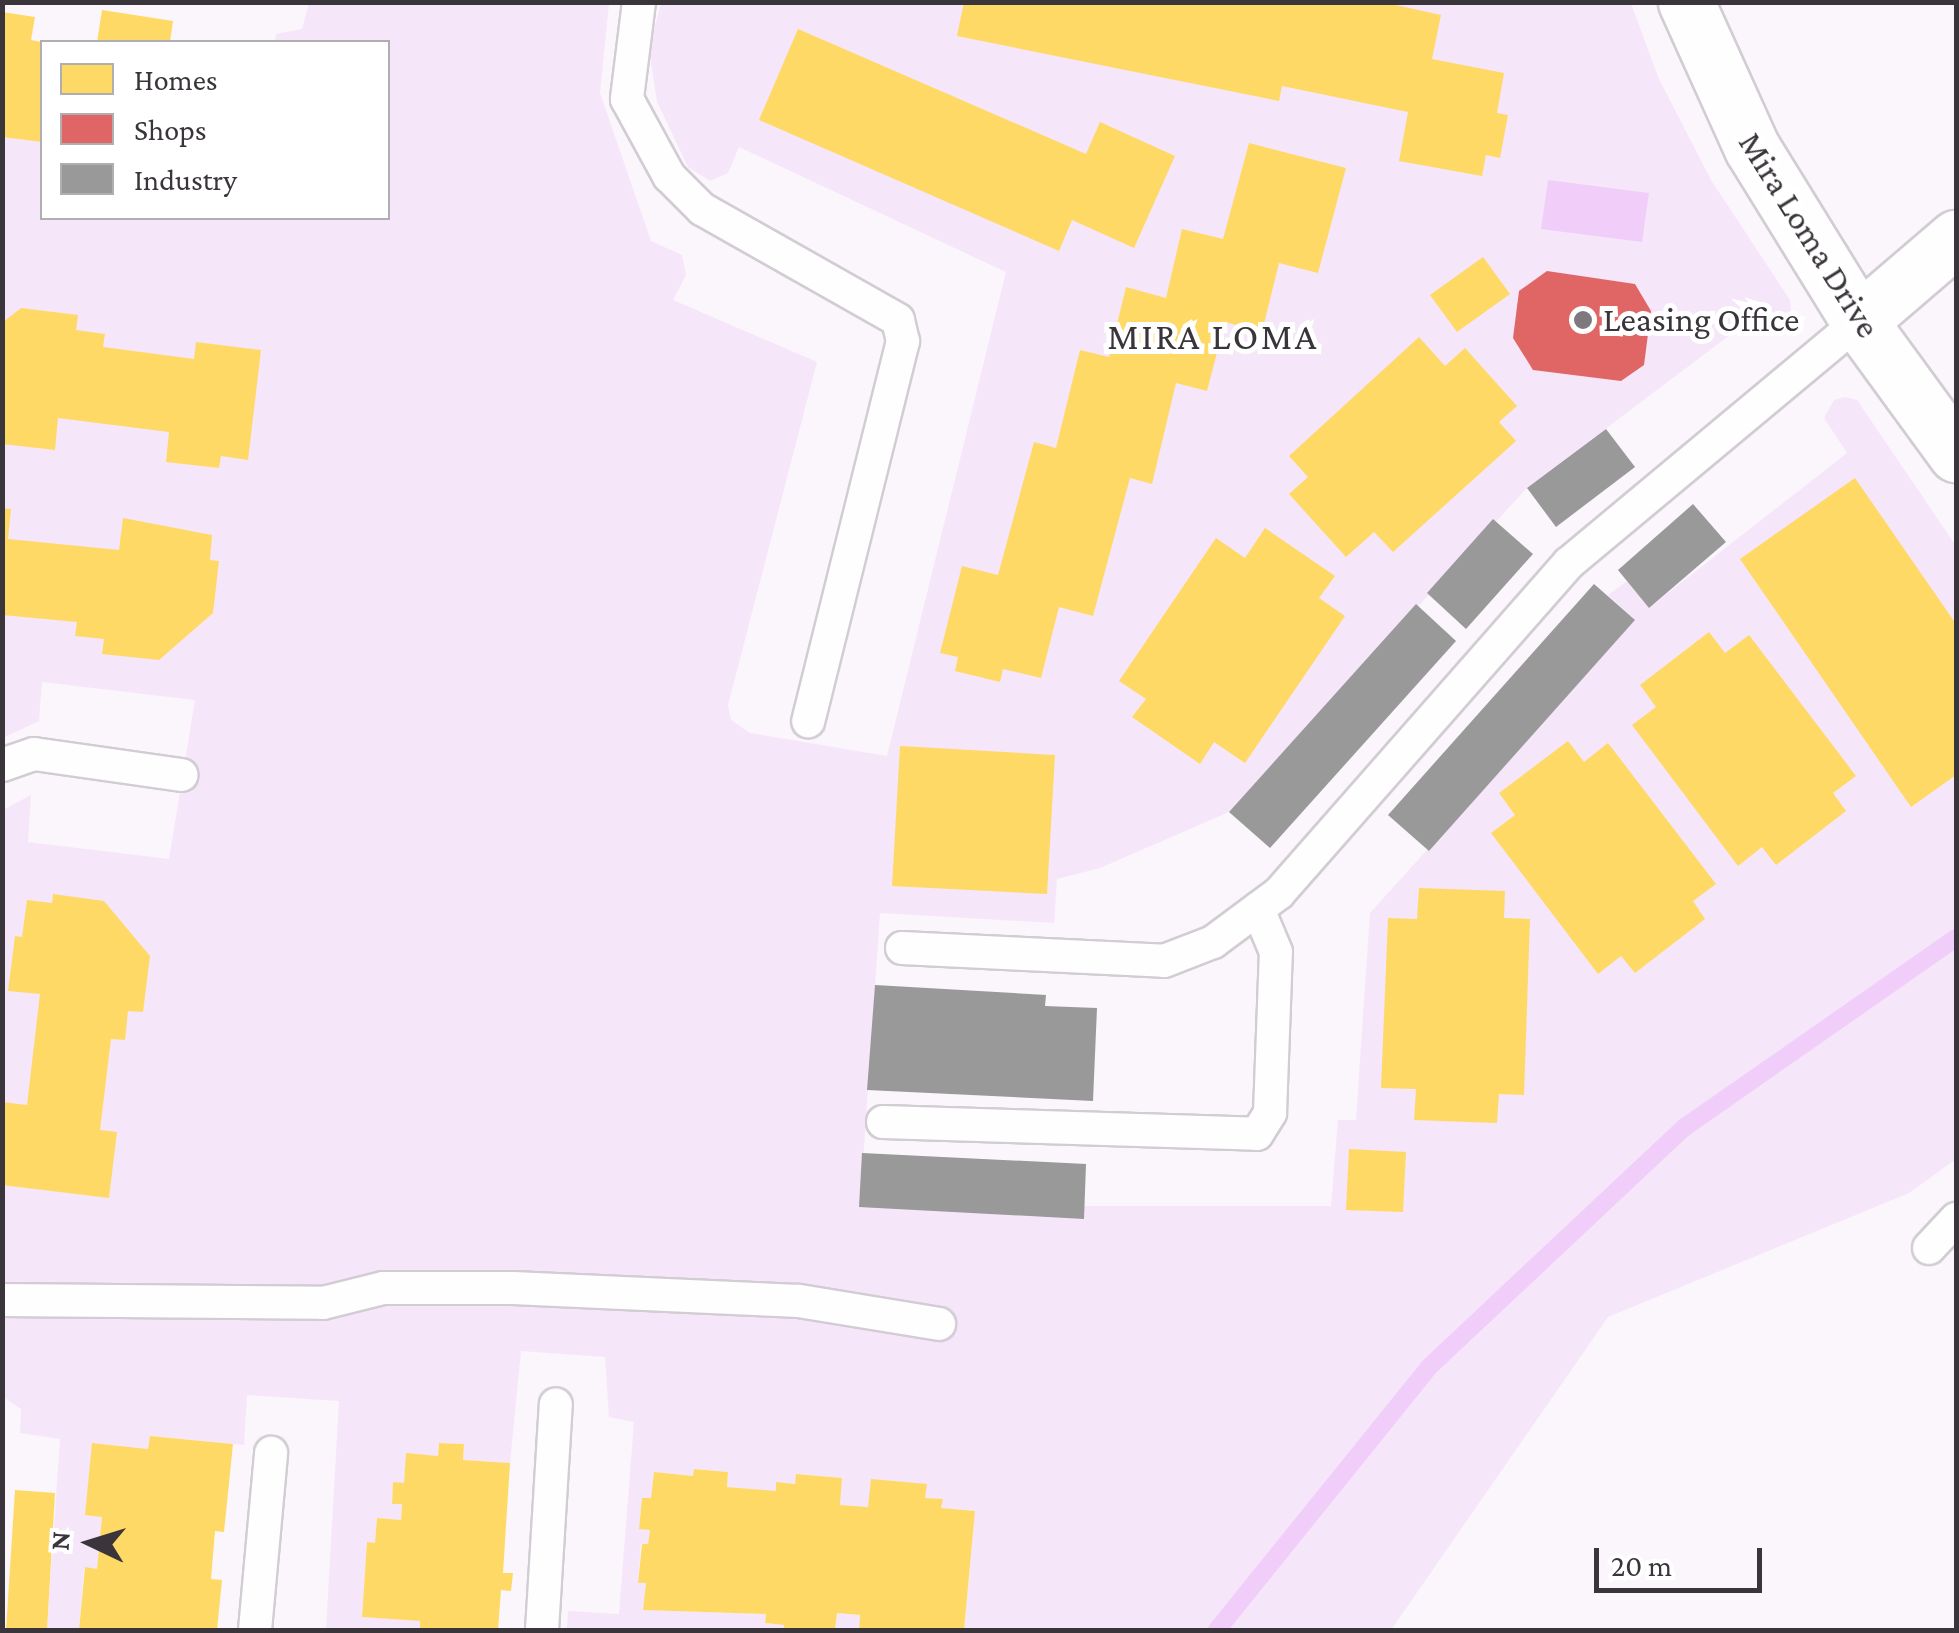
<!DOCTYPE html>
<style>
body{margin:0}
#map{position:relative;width:1959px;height:1633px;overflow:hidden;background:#fbf5fc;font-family:"Crimson Pro",serif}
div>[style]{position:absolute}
.green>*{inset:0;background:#f6e6f9}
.water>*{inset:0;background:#f0cef9}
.homes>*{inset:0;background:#ffd966}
.shops>*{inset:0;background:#e06666}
.industry>*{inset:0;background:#999}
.stream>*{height:18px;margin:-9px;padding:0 9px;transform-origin:9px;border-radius:9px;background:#f0cef9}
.roads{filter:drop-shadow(2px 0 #d2ccd3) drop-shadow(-2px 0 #d2ccd3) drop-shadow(0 2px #d2ccd3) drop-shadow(0 -2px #d2ccd3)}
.lane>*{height:32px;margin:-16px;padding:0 16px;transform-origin:16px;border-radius:16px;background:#fefeff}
.street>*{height:55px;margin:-27.5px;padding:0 27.5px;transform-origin:27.5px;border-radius:27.5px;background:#fefeff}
.secondary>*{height:55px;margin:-27.5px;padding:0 27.5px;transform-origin:27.5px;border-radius:27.5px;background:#fefeff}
.dots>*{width:28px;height:28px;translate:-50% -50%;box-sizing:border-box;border:5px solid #fff;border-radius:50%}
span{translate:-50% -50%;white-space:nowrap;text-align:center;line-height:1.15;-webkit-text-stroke:10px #fff;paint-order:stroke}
.street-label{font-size:35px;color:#3a353b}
.poi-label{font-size:35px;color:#3a353b}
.left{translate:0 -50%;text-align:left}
.neighbourhood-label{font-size:38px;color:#3a353b;letter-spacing:2.5px}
.frame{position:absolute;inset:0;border:5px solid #3a353b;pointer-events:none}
.legend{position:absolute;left:40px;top:40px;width:350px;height:180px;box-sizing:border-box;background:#fff;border:2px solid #b0aeb1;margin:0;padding:12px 18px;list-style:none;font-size:30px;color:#3a353b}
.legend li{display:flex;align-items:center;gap:20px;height:50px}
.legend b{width:50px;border:2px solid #b0aeb1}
.north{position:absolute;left:40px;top:1493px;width:100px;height:100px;-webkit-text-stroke:8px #fff;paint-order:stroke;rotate:274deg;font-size:28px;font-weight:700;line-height:40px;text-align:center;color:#3a353b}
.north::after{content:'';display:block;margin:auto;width:35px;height:45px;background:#3a353b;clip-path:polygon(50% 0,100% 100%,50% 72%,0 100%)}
.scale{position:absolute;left:1594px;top:1548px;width:168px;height:45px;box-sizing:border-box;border:5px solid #3a353b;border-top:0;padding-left:12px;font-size:30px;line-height:35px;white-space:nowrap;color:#3a353b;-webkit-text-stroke:8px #fff;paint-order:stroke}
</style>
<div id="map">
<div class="green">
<div style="clip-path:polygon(309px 3px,609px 3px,600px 93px,651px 241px,682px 255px,686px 275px,673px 300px,817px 362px,728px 705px,731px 720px,750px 733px,887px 756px,1006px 272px,739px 147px,728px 173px,710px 181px,688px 167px,657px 102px,649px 50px,661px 3px,1631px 3px,1658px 77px,1711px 180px,1790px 300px,1792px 326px,1774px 331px,1759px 313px,1527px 488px,1229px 812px,1100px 868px,1057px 879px,1054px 923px,880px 913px,860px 1206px,1331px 1206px,1338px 1120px,1356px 1120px,1370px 913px,1635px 620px,1608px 595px,1627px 581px,1650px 607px,1847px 453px,1824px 418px,1834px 400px,1845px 397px,1857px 400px,1956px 546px,1956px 1159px,1909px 1193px,1608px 1317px,1391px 1630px,964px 1630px,975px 1511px,941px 1508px,942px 1500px,925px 1498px,926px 1484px,868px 1507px,840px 1505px,842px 1478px,797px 1474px,795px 1484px,777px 1483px,776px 1491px,727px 1487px,728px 1472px,695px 1469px,693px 1476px,654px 1472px,651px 1498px,642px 1498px,639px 1528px,650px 1530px,648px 1544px,641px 1544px,638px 1582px,646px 1583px,644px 1610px,766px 1614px,765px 1623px,784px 1625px,784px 1630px,567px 1630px,568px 1611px,619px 1614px,634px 1422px,609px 1417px,605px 1357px,521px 1351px,510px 1463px,463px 1460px,464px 1444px,439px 1443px,438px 1456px,407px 1454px,404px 1483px,393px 1483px,392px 1503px,402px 1504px,401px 1520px,377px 1518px,375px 1543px,367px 1543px,362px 1617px,420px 1621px,421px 1630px,326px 1630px,339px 1401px,247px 1395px,244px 1445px,151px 1436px,148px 1449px,92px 1443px,102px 1517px,97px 1569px,84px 1568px,79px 1630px,47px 1630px,60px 1439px,20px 1433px,21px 1409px,3px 1397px,3px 810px,31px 795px,28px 842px,169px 859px,195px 700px,42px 682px,39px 721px,3px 738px,3px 137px,42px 142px,42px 218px,388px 218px,388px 42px,275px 42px,276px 34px,302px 29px)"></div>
<div style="clip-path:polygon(837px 1613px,860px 1615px,859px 1630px,835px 1630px)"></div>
</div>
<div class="water">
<div style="clip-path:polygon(1548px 180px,1649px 193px,1642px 242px,1541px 229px)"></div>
</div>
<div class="homes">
<div style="clip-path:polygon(964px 2px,1382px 2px,1441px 15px,1432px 59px,1504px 73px,1497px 113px,1508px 115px,1500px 158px,1486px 155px,1482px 176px,1399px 161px,1408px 112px,1282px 86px,1279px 101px,957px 36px)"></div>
<div style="clip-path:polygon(102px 10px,173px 21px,170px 42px,97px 42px)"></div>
<div style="clip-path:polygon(2px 12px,35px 17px,31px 40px,42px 42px,42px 142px,2px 137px)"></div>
<div style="clip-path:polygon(798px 29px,1086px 154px,1100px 122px,1175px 156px,1134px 248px,1072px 220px,1059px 251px,759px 120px)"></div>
<div style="clip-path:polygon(1249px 143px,1346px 168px,1318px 273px,1279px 263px,1262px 332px,1225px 322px,1207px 391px,1176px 383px,1152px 484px,1130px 478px,1093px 616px,1059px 607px,1041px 678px,1003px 669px,1000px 682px,955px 671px,958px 657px,940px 653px,962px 566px,998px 575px,1034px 442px,1056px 448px,1080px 350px,1109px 357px,1126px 287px,1166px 298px,1182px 229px,1223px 239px)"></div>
<div style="clip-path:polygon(1483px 257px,1510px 294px,1457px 332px,1430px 295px)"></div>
<div style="clip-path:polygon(21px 308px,78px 315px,76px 330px,105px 334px,103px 347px,194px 359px,196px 342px,261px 350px,248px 460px,221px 456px,219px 468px,166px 462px,169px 432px,58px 418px,55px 450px,2px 444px,2px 323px)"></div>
<div style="clip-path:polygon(1419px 337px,1445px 366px,1465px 348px,1517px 406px,1499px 422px,1516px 441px,1393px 552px,1374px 532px,1346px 557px,1289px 494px,1308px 477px,1289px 456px)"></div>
<div style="clip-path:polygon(1855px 478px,1956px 624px,1956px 775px,1911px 807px,1740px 559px)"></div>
<div style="clip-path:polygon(2px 508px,11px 509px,8px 539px,119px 550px,123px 518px,212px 535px,210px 560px,219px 561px,213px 613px,159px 660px,102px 654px,104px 639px,75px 636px,77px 622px,2px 615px)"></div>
<div style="clip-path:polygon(1265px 528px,1335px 576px,1319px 598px,1345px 616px,1245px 763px,1214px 742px,1200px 764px,1132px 717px,1146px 699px,1119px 681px,1216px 538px,1245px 558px)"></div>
<div style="clip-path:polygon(1709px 632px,1725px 653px,1749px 635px,1856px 776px,1833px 793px,1846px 811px,1776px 865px,1762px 847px,1738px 866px,1632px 725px,1656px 707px,1640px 685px)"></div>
<div style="clip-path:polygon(1568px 741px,1584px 762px,1608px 743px,1716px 884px,1693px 901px,1705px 919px,1635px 973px,1621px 956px,1598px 974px,1491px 833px,1515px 815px,1499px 793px)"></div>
<div style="clip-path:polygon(900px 746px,1055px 755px,1047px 894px,892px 886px)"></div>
<div style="clip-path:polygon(1419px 888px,1505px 891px,1504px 918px,1530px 919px,1524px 1095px,1499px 1094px,1497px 1123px,1414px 1120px,1416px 1089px,1381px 1088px,1388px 918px,1417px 919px)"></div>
<div style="clip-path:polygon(53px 894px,104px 901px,150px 956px,143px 1012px,128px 1011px,125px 1040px,111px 1039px,100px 1130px,117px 1132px,109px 1198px,2px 1185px,2px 1102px,27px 1105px,40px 994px,8px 991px,15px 936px,22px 937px,27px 900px,52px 903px)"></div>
<div style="clip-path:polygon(1349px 1149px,1406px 1152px,1403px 1212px,1346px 1210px)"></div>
<div style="clip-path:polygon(150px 1436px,233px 1444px,224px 1532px,215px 1531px,211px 1579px,222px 1580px,217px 1630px,79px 1630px,85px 1567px,97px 1569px,102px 1517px,85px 1515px,92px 1443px,148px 1449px)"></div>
<div style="clip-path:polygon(439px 1443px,464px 1444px,463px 1460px,510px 1463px,503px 1573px,513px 1573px,511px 1591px,501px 1590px,498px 1630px,420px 1630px,420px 1621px,362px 1617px,367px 1542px,375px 1543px,377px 1518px,401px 1520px,402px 1504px,392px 1504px,393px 1482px,404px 1483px,406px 1453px,438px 1456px)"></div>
<div style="clip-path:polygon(694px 1469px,728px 1472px,727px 1487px,776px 1491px,776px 1482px,795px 1484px,796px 1474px,842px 1478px,840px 1505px,868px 1507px,871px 1479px,927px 1484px,925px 1498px,943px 1499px,941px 1508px,975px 1511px,964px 1630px,859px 1630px,860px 1615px,837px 1613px,835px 1630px,784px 1630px,784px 1625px,765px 1623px,766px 1614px,643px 1610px,646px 1583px,638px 1583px,642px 1544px,648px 1544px,650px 1530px,639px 1529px,642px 1498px,651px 1498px,654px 1472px,693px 1476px)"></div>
<div style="clip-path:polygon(15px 1490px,55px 1493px,47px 1630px,6px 1630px)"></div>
</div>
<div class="shops">
<div style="clip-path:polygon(1547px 271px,1635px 284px,1651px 311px,1644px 365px,1621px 381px,1533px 370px,1513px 338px,1519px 291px)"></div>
</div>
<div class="industry">
<div style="clip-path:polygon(1606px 429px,1635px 467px,1556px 527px,1527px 488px)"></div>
<div style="clip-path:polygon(1693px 504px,1726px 542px,1649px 608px,1618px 570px)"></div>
<div style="clip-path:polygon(1493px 519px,1533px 554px,1466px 629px,1427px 593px)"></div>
<div style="clip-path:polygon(1594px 584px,1635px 620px,1429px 851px,1388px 815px)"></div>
<div style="clip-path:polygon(1416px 604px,1456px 641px,1270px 848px,1229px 812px)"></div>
<div style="clip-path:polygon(875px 985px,1046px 995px,1045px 1006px,1097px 1008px,1093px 1101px,867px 1090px)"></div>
<div style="clip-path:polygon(862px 1153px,1086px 1164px,1084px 1219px,859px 1207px)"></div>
</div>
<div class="stream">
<div style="left:1217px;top:1630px;width:338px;rotate:-51.1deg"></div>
<div style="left:1429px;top:1367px;width:351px;rotate:-43.2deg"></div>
<div style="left:1685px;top:1127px;width:330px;rotate:-34.9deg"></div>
</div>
<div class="roads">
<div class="lane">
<div style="left:639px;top:2px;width:98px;rotate:97.1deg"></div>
<div style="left:627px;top:99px;width:88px;rotate:61.4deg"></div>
<div style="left:669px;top:176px;width:47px;rotate:45deg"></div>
<div style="left:702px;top:209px;width:225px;rotate:29.5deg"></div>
<div style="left:898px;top:320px;width:22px;rotate:77deg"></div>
<div style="left:903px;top:341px;width:392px;rotate:104deg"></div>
<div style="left:2px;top:765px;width:34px;rotate:-19deg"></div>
<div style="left:34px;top:754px;width:149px;rotate:8.1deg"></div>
<div style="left:902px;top:948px;width:262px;rotate:2.8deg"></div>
<div style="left:1164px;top:961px;width:53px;rotate:-21.2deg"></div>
<div style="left:1213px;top:942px;width:82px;rotate:-36.6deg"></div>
<div style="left:1279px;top:893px;width:439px;rotate:-48.7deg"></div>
<div style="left:1569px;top:563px;width:378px;rotate:-39.8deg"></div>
<div style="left:883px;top:1122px;width:374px;rotate:1.8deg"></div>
<div style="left:1257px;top:1134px;width:25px;rotate:-58deg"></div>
<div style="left:1270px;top:1113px;width:161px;rotate:-87.9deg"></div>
<div style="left:1276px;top:952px;width:47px;rotate:-112.7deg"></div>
<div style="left:1929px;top:1248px;width:40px;rotate:-47deg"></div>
<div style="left:2px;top:1300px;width:321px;rotate:0.5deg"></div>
<div style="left:323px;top:1303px;width:62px;rotate:-14deg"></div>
<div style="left:383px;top:1288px;width:130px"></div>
<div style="left:513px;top:1288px;width:286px;rotate:2.6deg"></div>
<div style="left:799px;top:1301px;width:142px;rotate:9.3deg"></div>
<div style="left:255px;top:1630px;width:178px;rotate:-84.8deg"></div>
<div style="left:542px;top:1630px;width:226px;rotate:-86.5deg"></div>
</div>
<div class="street">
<div style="left:1686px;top:2px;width:160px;rotate:65.7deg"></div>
<div style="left:1752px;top:148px;width:203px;rotate:58.3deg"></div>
<div style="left:1859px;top:321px;width:128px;rotate:-40.6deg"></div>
</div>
<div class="secondary">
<div style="left:1859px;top:321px;width:165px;rotate:53.9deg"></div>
</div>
</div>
<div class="dots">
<div style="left:1583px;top:320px;background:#7e787f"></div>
</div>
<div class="street-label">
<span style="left:1809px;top:235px;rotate:58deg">Mira Loma Drive</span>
</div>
<div class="poi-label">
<span class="left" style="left:1603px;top:320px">Leasing Office</span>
</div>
<div class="neighbourhood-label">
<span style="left:1213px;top:337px">MIRA LOMA</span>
</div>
<div class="frame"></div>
<ul class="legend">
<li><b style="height:28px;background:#ffd966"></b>Homes</li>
<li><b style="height:28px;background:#e06666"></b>Shops</li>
<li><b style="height:28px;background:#999"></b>Industry</li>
</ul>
<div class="north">N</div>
<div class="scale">20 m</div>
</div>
